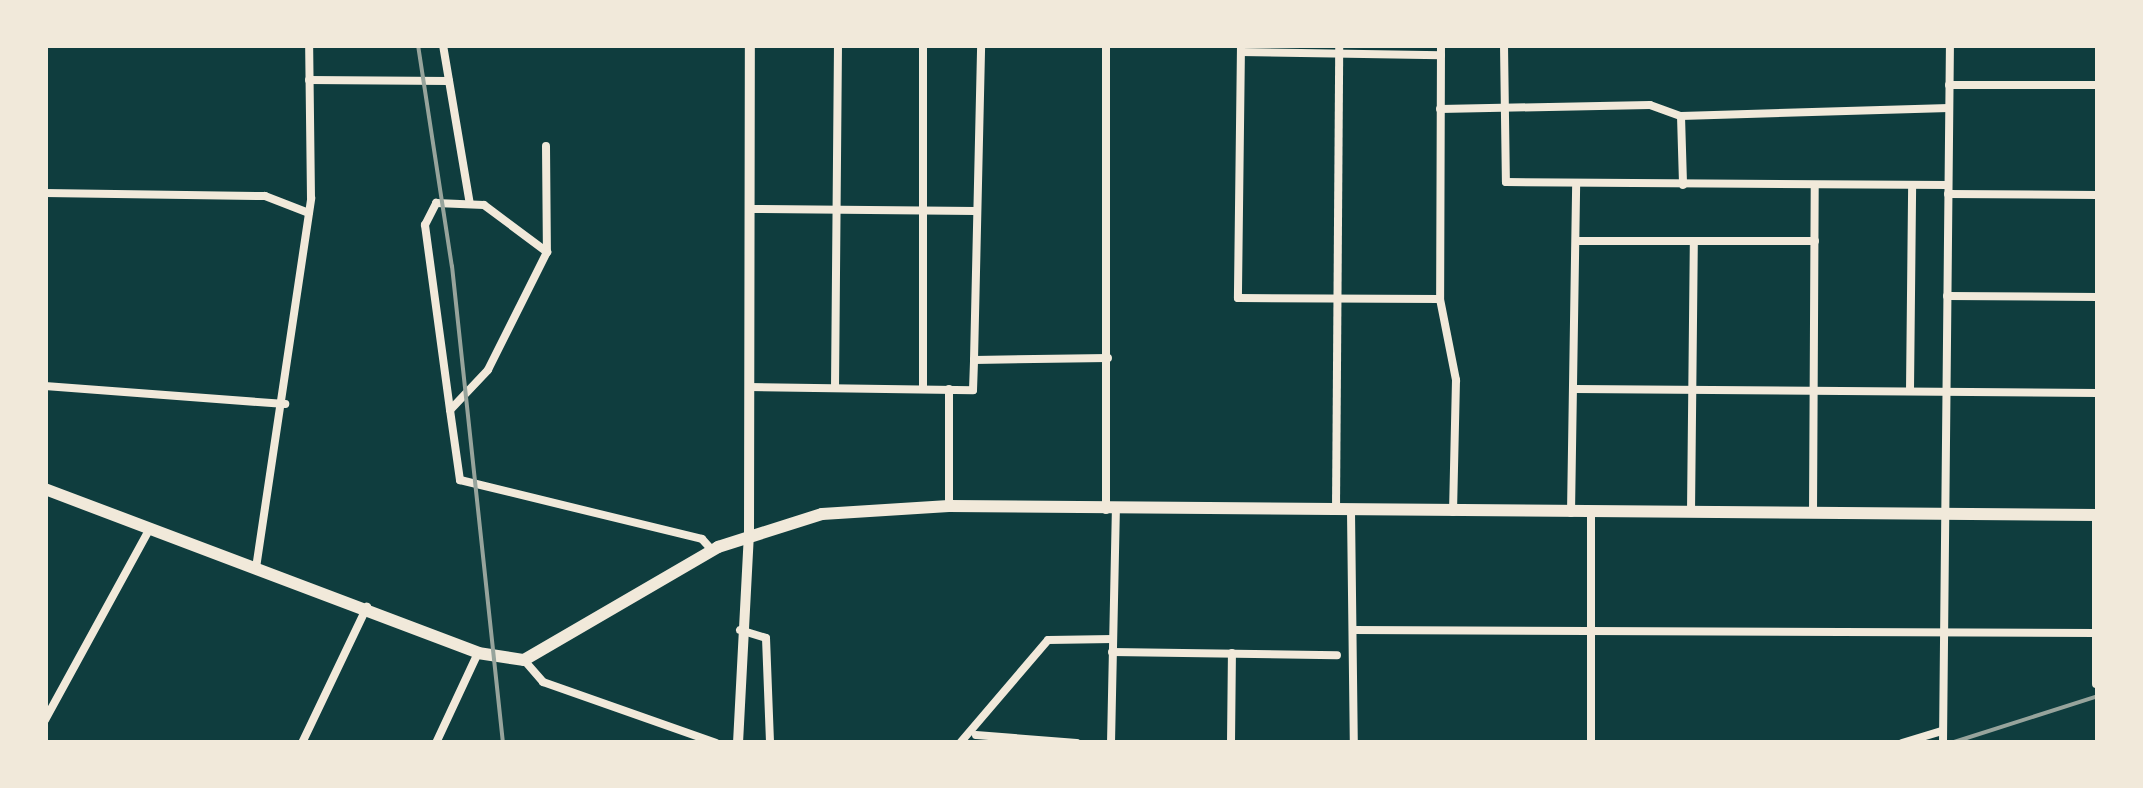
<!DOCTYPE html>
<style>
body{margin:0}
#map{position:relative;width:2143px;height:788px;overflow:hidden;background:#0f3d3e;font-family:"Fira Sans Condensed",sans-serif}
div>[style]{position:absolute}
.minor>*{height:8px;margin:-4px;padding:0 4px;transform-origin:4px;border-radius:4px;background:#f1e9da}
.tertiary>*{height:10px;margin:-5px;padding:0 5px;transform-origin:5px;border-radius:5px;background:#f1e9da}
.primary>*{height:12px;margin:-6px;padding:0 6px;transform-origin:6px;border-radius:6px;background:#f1e9da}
.rail>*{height:4px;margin:-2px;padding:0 2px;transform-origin:2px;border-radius:2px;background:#97a49c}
span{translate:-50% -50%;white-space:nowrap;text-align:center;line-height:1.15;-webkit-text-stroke:10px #f1e9da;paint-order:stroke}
.frame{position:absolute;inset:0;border:48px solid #f1e9da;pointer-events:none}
</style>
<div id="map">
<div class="minor">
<div style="left:443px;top:45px;width:161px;rotate:80.4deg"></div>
<div style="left:923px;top:45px;width:344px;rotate:90deg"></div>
<div style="left:1241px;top:45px;width:253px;rotate:90.7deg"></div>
<div style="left:1238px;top:298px;width:202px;rotate:0.3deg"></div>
<div style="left:1441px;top:45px;width:254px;rotate:90.2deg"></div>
<div style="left:1440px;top:299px;width:83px;rotate:78.8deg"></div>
<div style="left:1456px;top:380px;width:132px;rotate:91.3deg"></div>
<div style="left:1504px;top:45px;width:137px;rotate:89.2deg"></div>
<div style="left:1506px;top:182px;width:442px;rotate:0.4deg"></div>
<div style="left:1241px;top:52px;width:200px;rotate:0.9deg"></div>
<div style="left:309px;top:80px;width:140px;rotate:0.4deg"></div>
<div style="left:1949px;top:85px;width:149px"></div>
<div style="left:1440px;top:109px;width:210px;rotate:-1.1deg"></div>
<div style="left:1650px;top:105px;width:33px;rotate:20deg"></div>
<div style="left:1681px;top:116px;width:268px;rotate:-1.7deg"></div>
<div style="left:1681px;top:116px;width:69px;rotate:88.3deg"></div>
<div style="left:546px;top:146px;width:106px;rotate:89.5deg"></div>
<div style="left:547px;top:252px;width:132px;rotate:116.6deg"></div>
<div style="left:488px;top:370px;width:55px;rotate:133.5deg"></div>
<div style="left:450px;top:410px;width:71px;rotate:81.9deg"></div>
<div style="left:460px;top:480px;width:249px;rotate:13.7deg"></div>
<div style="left:702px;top:539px;width:15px;rotate:48deg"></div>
<div style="left:45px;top:193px;width:220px;rotate:0.8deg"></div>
<div style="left:265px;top:196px;width:47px;rotate:21.1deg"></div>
<div style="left:1948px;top:194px;width:150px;rotate:0.4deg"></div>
<div style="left:750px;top:209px;width:226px;rotate:0.5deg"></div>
<div style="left:1576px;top:241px;width:239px"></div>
<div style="left:1947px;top:296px;width:151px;rotate:0.4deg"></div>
<div style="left:974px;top:360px;width:315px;rotate:-88.7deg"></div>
<div style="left:45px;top:386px;width:241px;rotate:4.3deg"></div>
<div style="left:749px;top:387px;width:224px;rotate:0.8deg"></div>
<div style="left:973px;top:390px;width:30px;rotate:-88deg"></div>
<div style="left:974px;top:360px;width:134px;rotate:-0.9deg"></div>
<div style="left:835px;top:388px;width:343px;rotate:-89.5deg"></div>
<div style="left:1575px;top:389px;width:523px;rotate:0.44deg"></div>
<div style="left:1910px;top:390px;width:205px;rotate:-89.4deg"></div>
<div style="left:450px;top:410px;width:187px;rotate:-97.7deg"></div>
<div style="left:425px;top:225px;width:25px;rotate:-63deg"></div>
<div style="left:436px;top:203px;width:48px;rotate:2.4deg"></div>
<div style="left:484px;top:205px;width:79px;rotate:36.7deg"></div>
<div style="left:949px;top:506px;width:117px;rotate:-90deg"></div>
<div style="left:1106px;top:510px;width:465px;rotate:-90deg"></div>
<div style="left:1336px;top:510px;width:465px;rotate:-89.6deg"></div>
<div style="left:1351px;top:512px;width:231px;rotate:89.3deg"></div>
<div style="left:1691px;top:512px;width:271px;rotate:-89.4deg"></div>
<div style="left:1571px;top:513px;width:329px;rotate:-89.1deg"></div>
<div style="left:1591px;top:513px;width:230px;rotate:90deg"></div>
<div style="left:1813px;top:514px;width:329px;rotate:-89.7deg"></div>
<div style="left:256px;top:568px;width:374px;rotate:-81.5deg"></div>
<div style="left:311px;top:198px;width:153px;rotate:-90.7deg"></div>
<div style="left:740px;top:630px;width:27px;rotate:17deg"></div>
<div style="left:766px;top:638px;width:105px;rotate:87.8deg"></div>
<div style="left:1353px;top:630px;width:743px;rotate:0.23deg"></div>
<div style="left:2096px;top:633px;width:117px;rotate:-90deg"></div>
<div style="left:2096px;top:633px;width:51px;rotate:90deg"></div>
<div style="left:1112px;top:652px;width:225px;rotate:0.8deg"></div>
<div style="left:524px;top:660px;width:29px;rotate:49deg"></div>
<div style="left:543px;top:682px;width:183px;rotate:19.4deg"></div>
<div style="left:45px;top:720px;width:219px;rotate:-61.3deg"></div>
<div style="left:976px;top:735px;width:101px;rotate:4.5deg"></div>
<div style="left:302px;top:743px;width:151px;rotate:-64.5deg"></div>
<div style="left:436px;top:743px;width:99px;rotate:-65deg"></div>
<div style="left:960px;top:743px;width:135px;rotate:-49.5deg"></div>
<div style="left:1048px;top:640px;width:65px;rotate:-0.9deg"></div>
<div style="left:1111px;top:743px;width:232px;rotate:-88.8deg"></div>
<div style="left:1231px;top:743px;width:90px;rotate:-89.4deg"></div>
<div style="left:1902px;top:743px;width:42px;rotate:-16.7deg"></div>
<div style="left:1943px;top:743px;width:698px;rotate:-89.43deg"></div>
</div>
<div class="tertiary">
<div style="left:738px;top:743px;width:209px;rotate:-87deg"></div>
<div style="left:749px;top:534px;width:489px;rotate:-89.9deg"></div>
</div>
<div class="primary">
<div style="left:45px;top:489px;width:463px;rotate:20.7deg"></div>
<div style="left:478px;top:653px;width:47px;rotate:8.7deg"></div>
<div style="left:524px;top:660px;width:225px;rotate:-30.2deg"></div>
<div style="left:718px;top:547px;width:109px;rotate:-17.6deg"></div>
<div style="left:822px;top:514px;width:127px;rotate:-3.6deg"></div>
<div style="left:949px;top:506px;width:1149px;rotate:0.45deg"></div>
</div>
<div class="rail">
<div style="left:418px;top:45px;width:224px;rotate:81.3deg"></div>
<div style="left:452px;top:266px;width:480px;rotate:83.9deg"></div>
<div style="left:1951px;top:743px;width:154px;rotate:-17.7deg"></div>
</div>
<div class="frame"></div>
</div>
